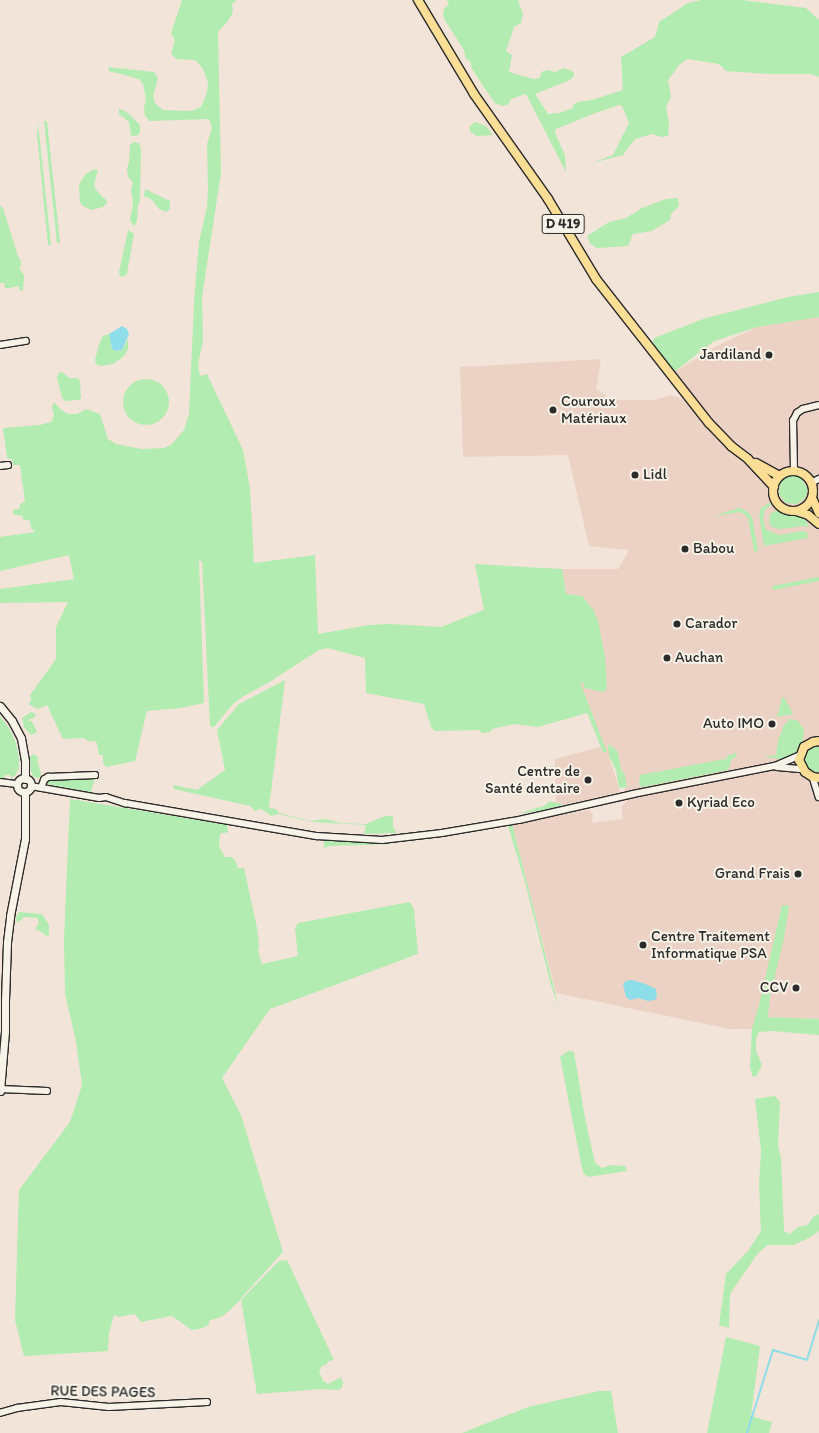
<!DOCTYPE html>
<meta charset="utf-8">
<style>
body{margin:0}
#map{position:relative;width:819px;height:1433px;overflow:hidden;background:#f2e4d8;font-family:Itim,sans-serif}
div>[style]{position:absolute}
.built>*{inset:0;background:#ecd2c4}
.green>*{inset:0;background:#b2ecb0}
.round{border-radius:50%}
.water>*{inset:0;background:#8edeea}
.stream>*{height:1.5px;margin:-0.75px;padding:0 0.75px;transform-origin:0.75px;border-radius:0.75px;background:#8edeea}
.roads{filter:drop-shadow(1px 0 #2b2b2b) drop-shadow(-1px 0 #2b2b2b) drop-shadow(0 1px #2b2b2b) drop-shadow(0 -1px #2b2b2b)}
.minor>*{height:5.5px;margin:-2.75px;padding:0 2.75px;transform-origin:2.75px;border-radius:2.75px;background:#f7f3e8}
.tertiary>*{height:7px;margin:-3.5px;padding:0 3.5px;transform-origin:3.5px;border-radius:3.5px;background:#f7f3e8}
.tertiary>.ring{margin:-3.5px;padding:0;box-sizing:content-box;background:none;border:7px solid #f7f3e8;border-radius:50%}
.primary>*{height:8px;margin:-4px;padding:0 4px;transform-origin:4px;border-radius:4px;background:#fdde96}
.primary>.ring{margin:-4px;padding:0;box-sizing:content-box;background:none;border:8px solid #fdde96;border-radius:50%}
.dots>*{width:11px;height:11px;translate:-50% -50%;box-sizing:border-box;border:2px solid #f7f3e8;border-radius:50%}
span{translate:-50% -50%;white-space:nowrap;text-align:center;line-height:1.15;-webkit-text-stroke:4px #f7f3e8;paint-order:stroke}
.shield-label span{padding:1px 3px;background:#f7f3e8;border:1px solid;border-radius:3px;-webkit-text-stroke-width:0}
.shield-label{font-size:14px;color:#2b2b2b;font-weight:700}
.poi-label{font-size:15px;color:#2b2b2b}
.right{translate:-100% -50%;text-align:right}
.left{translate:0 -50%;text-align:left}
.street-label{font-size:15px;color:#2b2b2b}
</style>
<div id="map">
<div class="built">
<div style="clip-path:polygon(819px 317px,819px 1019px,768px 1017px,752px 1029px,730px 1029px,556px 993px,512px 824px,589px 810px,593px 814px,592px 823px,623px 819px,621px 807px,627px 801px,621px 769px,609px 756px,620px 792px,564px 805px,556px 802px,555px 759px,600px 747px,603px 752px,606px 751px,581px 685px,582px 596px,566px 594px,562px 569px,618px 569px,629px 550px,589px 546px,568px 455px,463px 457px,460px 367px,601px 359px,596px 389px,612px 400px,656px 400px,670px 395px,682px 399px,737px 457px,765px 480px,774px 469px,749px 452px,719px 429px,674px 372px,715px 347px,757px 327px)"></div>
</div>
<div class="green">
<div style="clip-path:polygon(182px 0,237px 0,232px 4px,233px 12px,228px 21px,218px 32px,221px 173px,202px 297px,203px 340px,198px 365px,200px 376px,207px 374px,243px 450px,250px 488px,254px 563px,315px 555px,318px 634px,369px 625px,391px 624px,441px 627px,484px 610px,475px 564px,562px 569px,566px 594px,582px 596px,593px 609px,598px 621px,605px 656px,607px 689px,602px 692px,585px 688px,582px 681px,581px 685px,607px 752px,603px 752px,587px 713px,538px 727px,515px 724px,492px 729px,490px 732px,482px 733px,479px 730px,435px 731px,431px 727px,424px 704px,366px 693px,365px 658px,328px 648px,319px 650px,271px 681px,242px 697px,232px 705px,214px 727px,210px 726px,202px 561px,199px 561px,204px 703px,181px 708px,147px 711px,135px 761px,106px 767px,103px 762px,103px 755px,99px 755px,97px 743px,94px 741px,88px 741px,84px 738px,63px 739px,47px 705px,38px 709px,28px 704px,31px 701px,30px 695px,56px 659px,56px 627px,68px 602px,0 603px,0 589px,74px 579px,69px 555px,0 571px,0 537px,35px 532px,31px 528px,30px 521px,23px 519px,22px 516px,13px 514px,13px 510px,19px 509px,20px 504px,25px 501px,20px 465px,13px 465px,12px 459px,7px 458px,3px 428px,40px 425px,51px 422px,54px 416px,52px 407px,54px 402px,60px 409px,68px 414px,77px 414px,86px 409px,100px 414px,108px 439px,116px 444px,141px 449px,164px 448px,172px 444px,184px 430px,189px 414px,194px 302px,199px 242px,207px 208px,208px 190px,207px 144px,212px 128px,209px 119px,150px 121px,145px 116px,144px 107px,146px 99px,143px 84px,139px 79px,132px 77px,109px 71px,108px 67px,154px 72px,158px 78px,153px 96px,155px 103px,163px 110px,192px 111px,201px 107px,207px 92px,208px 82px,203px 69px,195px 60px,176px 59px,171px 54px,175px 41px,171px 33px)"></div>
<div style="clip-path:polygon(447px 0,518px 0,523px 14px,521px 23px,514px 27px,506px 51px,512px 55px,509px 72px,533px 79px,540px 78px,541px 72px,547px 70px,555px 72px,564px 68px,574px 72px,574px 76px,570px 80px,535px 94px,548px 114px,559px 113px,573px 108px,573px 105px,578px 102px,592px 100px,623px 90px,621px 57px,655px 37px,659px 22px,688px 3px,701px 0,742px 0,806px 8px,819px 20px,819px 77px,811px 74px,769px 74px,726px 71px,719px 64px,688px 59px,680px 64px,668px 80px,671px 97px,666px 107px,669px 123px,668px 136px,661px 137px,652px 134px,635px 139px,623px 155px,592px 163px,613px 155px,629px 123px,622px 106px,619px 105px,593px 114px,556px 129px,555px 133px,565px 155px,566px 172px,526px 94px,511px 99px,508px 105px,502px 106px,495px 103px,485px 89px,471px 67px,471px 62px,466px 59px,464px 50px,446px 22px,443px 16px,444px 8px,449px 5px)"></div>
<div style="clip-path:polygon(119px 109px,127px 112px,140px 125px,140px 133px,136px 136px,131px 136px,129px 122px,119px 114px)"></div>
<div style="clip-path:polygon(44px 121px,47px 121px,60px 243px,57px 243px)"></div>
<div style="clip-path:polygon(475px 122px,486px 126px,493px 135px,477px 136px,470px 132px,470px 126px)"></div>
<div style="clip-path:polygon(38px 123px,51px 245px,48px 245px,37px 135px)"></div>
<div style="clip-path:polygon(133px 142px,139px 143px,141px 149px,140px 202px,138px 204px,137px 221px,134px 227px,130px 220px,133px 204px,131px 190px,133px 182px,128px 177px,127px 169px,129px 162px,130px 145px)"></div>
<div style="clip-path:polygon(94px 169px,98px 170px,94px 185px,96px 190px,108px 202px,103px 207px,92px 210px,83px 206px,80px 202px,79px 190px,79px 184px,85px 175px)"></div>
<div style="clip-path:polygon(145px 189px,170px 201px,170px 209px,166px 212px,159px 209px,152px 200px,144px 196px)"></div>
<div style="clip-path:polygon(678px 198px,679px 206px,671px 214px,670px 220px,652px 231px,633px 234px,628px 246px,597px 248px,590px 244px,587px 236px,609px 222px,626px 218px,642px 208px,666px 199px)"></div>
<div style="clip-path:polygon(0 205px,3px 208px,18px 256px,21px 261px,20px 269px,24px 275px,23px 291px,19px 290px,19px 286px,9px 288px,5px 288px,4px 283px,0 283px)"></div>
<div style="clip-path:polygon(128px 230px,134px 234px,127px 274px,122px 277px,120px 276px,119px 272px)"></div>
<div style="clip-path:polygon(819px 292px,819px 317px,757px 327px,714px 341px,674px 372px,653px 343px,654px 338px,706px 318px,788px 297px)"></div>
<div style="clip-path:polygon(109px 334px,112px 349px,116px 351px,122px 350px,128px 339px,128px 349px,124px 356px,113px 364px,100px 366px,96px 364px,95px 360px,99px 344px,103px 336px)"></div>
<div style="clip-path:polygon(62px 372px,69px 378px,78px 378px,80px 381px,81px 398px,78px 400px,65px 401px,62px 397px,57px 378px,59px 373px)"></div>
<div class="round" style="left:123px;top:379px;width:46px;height:46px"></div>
<div style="clip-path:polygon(791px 475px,801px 478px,808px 489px,805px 498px,797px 504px,786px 503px,779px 494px,780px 483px,785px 478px)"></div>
<div style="clip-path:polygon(771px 502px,772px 504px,765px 510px,763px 517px,765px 528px,767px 530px,779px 535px,803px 531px,807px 532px,808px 538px,764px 546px,759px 515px,761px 508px)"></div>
<div style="clip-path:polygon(739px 508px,747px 511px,752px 517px,758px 550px,757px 552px,754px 551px,748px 518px,744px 514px,739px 512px,714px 516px)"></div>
<div style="clip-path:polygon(780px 510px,804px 517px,809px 527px,803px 526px,780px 529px,772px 527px,769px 522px,770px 515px,773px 512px)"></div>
<div style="clip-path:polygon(819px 577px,819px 581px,773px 590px,772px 586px)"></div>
<div style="clip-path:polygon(285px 680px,269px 808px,276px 809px,279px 813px,311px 821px,325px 819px,341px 823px,366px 824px,385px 816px,393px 816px,393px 827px,397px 833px,364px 834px,366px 825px,313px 822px,278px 814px,271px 816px,265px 811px,260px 809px,255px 811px,250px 806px,174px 789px,173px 785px,197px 790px,225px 770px,217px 730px,239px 704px)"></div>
<div style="clip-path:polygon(784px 697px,793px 714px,777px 717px,782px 698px)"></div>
<div style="clip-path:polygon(31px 712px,36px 714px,33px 719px,29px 719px,29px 721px,32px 721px,37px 732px,31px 735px,24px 727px,22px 718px)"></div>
<div style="clip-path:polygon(0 716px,9px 728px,16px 743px,19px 759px,19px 768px,15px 776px,11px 778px,11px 775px,5px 775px,4px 779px,0 778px)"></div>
<div style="clip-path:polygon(790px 719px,798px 721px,804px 729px,803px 740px,797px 751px,793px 756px,781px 759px,764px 757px,776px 755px,778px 741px,784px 725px)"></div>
<div style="clip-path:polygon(608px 745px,611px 745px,618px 752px,621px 769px,625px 775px,627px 787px,619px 788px,616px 770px,609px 756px)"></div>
<div style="clip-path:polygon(819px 746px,819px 772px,815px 772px,811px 771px,805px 764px,805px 755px,810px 748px)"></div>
<div style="clip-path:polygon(736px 753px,737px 756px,732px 759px,728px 770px,642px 787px,639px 785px,640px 775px,725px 759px,727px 759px,727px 756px)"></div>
<div style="clip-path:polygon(33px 754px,39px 758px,37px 760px,41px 773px,40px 777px,38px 778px,34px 777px,31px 772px,30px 757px)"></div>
<div style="clip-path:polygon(95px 778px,91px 792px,47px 784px,47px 782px,56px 779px)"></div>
<div style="clip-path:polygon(70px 799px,227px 825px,228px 832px,220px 834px,219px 846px,225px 857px,231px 857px,235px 860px,238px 868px,244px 868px,257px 928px,259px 945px,258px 951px,262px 964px,298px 956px,295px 928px,298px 923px,410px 902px,414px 909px,418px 954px,270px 1009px,222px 1078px,241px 1115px,283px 1252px,235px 1305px,223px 1316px,209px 1321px,209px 1325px,200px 1329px,192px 1330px,172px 1316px,141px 1322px,135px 1314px,119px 1317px,114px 1315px,109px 1333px,108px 1351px,24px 1356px,15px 1320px,19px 1190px,70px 1122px,82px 1085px,76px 1041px,65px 994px,64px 939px)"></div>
<div style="clip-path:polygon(550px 801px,564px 805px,544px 810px,516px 814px,544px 806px)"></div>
<div style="clip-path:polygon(512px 824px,559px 1008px,551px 985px,525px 882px,508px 826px)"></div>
<div style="clip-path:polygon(324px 840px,391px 842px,392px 844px,330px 846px,324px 848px)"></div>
<div style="clip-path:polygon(782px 905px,789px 906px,784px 938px,770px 996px,768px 1017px,819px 1019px,819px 1035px,772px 1031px,759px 1032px,756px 1039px,756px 1051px,762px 1065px,757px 1075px,753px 1077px,750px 1068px,752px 1029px,760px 1001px)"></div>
<div style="clip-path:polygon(19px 912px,42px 914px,49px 925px,49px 935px,46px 936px,42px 932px,35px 929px,39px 923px,38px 918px,25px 917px,17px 923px,16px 917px)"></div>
<div style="clip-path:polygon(568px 1051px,574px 1052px,585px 1118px,595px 1163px,602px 1168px,612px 1165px,625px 1166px,627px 1171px,588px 1177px,583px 1173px,560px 1057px)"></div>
<div style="clip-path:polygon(775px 1096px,780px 1102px,778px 1147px,781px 1157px,784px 1231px,790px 1234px,798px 1227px,808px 1225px,813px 1217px,819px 1214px,819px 1231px,807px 1239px,793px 1245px,768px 1245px,758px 1253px,730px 1294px,729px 1328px,719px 1325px,726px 1274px,748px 1251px,761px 1231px,759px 1185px,761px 1151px,755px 1099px)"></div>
<div style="clip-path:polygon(287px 1260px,334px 1360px,329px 1361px,326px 1365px,322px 1366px,319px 1371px,323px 1381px,328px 1384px,341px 1377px,343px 1383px,342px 1388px,338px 1390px,322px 1389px,257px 1394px,241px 1300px,279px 1261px)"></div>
<div style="clip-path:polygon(726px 1337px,760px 1346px,751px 1416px,772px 1422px,769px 1433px,707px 1433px)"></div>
<div style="clip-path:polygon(599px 1391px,611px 1391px,618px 1433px,462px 1433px,528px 1407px)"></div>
</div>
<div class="water">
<div style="clip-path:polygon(122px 326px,127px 329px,129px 334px,122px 350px,116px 351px,112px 349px,109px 334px)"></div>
<div style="clip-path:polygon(632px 980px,643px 983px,656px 989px,657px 996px,655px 1000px,648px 1001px,638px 998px,630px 1000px,626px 997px,623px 984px,626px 981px)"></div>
</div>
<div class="stream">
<div style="left:747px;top:1433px;width:87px;rotate:-72.6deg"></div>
<div style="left:773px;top:1350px;width:35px;rotate:16deg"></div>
<div style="left:807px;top:1360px;width:41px;rotate:-72.9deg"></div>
</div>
<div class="roads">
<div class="minor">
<div style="left:0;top:345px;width:26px;rotate:-9deg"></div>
<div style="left:0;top:466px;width:8px;rotate:-7deg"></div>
<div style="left:794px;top:471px;width:50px;rotate:-91.1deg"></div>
<div style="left:793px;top:421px;width:9px;rotate:-63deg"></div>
<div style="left:797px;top:413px;width:7px;rotate:-34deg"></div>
<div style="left:803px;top:409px;width:16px;rotate:-14deg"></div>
<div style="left:811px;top:483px;width:9px;rotate:-27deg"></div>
<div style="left:777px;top:767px;width:25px;rotate:5deg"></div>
<div style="left:813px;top:777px;width:21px;rotate:73deg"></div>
<div style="left:0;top:782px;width:17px;rotate:7deg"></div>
<div style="left:31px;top:786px;width:69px;rotate:10deg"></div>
<div style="left:99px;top:798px;width:7px;rotate:-8deg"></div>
<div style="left:106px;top:797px;width:20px;rotate:18deg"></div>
<div style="left:125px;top:803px;width:195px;rotate:9.8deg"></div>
<div style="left:317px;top:836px;width:65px;rotate:3.5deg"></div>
<div style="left:382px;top:840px;width:60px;rotate:-6.7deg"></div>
<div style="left:442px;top:833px;width:78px;rotate:-9.6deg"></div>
<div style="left:519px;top:820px;width:117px;rotate:-12.8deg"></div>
<div style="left:633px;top:794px;width:145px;rotate:-11.2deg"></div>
<div style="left:775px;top:766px;width:26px;rotate:-23deg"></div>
<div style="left:41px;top:788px;width:9px;rotate:-69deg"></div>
<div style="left:44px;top:780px;width:5px;rotate:-37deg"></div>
<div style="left:48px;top:777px;width:47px;rotate:-2.4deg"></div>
<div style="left:0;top:1089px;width:47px;rotate:2.4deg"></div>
<div style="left:0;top:1413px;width:18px;rotate:-16deg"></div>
<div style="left:17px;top:1408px;width:44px;rotate:-7.8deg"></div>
<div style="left:61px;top:1402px;width:48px;rotate:5.9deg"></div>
<div style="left:109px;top:1407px;width:98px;rotate:-2.9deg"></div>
</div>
<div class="tertiary">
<div style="left:0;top:706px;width:19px;rotate:51deg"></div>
<div style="left:12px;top:721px;width:19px;rotate:62deg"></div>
<div style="left:21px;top:738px;width:23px;rotate:80deg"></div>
<div style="left:25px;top:761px;width:18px;rotate:90deg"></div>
<div class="ring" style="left:17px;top:778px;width:7px;height:7px"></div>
<div style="left:0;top:1091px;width:60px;rotate:-85.2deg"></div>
<div style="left:5px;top:1031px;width:31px;rotate:-90deg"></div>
<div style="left:5px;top:1000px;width:58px;rotate:-88deg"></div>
<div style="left:7px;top:942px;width:26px;rotate:-83deg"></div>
<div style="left:10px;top:916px;width:78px;rotate:-79deg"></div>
<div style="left:25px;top:839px;width:47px;rotate:-90deg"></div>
</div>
<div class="primary">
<div style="left:418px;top:0;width:109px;rotate:59.2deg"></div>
<div style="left:474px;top:94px;width:128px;rotate:54.8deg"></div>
<div style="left:548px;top:199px;width:93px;rotate:59deg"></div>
<div style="left:596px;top:279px;width:183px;rotate:51.9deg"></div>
<div style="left:709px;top:423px;width:32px;rotate:46deg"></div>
<div style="left:731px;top:446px;width:21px;rotate:37deg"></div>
<div style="left:748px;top:459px;width:38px;rotate:47deg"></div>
<div style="left:756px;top:463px;width:26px;rotate:29deg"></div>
<div class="ring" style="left:773px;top:471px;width:32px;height:32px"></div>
<div style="left:812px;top:498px;width:17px;rotate:65deg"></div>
<div style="left:796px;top:511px;width:13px;rotate:18deg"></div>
<div style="left:808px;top:515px;width:14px;rotate:39deg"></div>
<div style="left:819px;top:741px;width:6px;rotate:171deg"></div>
<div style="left:813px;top:742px;width:10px;rotate:151deg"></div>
<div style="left:804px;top:747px;width:14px;rotate:111deg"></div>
<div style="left:799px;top:760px;width:13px;rotate:63deg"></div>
<div style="left:805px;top:772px;width:9px;rotate:32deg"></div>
<div style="left:813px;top:777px;width:6px;rotate:9deg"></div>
</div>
</div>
<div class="dots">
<div style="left:769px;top:355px;background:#2b2b2b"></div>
<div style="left:553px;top:410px;background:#2b2b2b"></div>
<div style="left:635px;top:475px;background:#2b2b2b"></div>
<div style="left:685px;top:549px;background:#2b2b2b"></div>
<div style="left:677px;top:624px;background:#2b2b2b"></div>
<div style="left:667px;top:658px;background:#2b2b2b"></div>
<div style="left:772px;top:724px;background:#2b2b2b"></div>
<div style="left:588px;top:780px;background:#2b2b2b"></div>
<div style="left:679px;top:803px;background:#2b2b2b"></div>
<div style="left:798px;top:874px;background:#2b2b2b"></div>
<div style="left:643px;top:945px;background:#2b2b2b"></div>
<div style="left:796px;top:988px;background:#2b2b2b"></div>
</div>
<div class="shield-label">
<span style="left:563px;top:224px">D 419</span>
</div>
<div class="poi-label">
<span class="right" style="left:761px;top:355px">Jardiland</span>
<span class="left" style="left:561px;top:410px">Couroux<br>Matériaux</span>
<span class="left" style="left:643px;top:475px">Lidl</span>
<span class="left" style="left:693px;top:549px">Babou</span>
<span class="left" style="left:685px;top:624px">Carador</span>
<span class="left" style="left:675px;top:658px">Auchan</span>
<span class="right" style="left:764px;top:724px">Auto IMO</span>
<span class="right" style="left:580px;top:780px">Centre de<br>Santé dentaire</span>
<span class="left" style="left:687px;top:803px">Kyriad Eco</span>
<span class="right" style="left:790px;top:874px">Grand Frais</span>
<span class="left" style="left:651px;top:945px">Centre Traitement<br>Informatique PSA</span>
<span class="right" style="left:788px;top:988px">CCV</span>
</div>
<div class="street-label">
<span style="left:103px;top:1392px;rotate:1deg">RUE DES PAGES</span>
</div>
</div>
